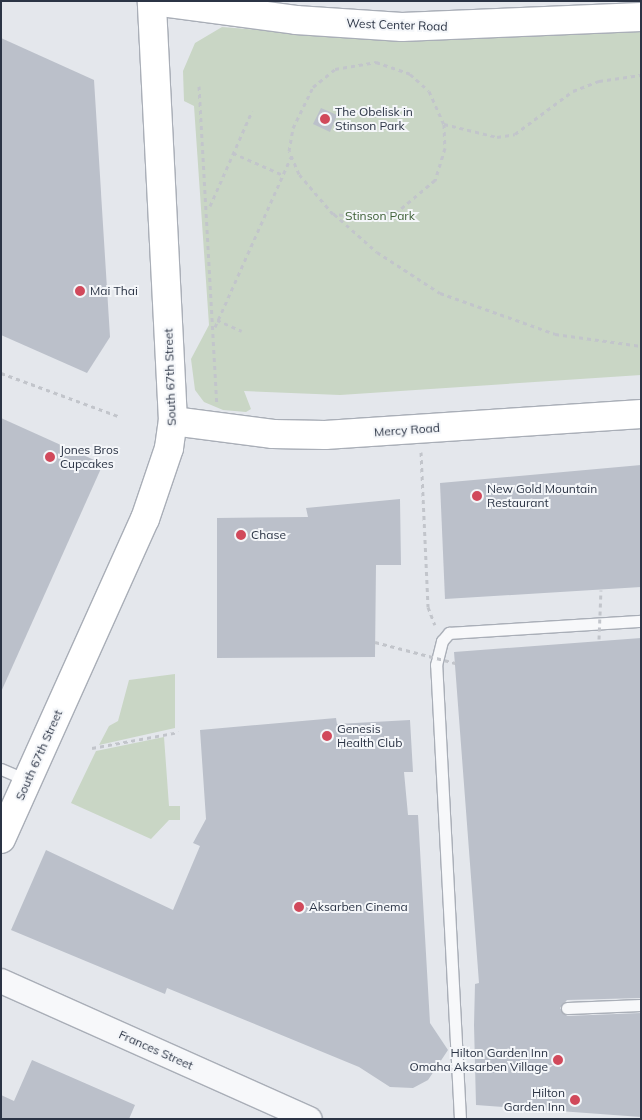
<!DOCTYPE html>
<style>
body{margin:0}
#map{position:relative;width:642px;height:1120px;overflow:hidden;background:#e4e7ec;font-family:Mulish,sans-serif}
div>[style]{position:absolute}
.green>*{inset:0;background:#c9d6c5}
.building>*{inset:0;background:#bbc0ca}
.path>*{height:3px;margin-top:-1.5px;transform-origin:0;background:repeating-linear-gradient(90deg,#c2c5cb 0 4px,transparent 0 8px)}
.roads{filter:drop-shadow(1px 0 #a9aeb7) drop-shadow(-1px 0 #a9aeb7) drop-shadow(0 1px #a9aeb7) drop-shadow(0 -1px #a9aeb7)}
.lane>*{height:11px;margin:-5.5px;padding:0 5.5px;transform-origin:5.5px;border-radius:5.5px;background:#f7f8fa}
.street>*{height:24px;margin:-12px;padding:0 12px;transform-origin:12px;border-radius:12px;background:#f7f8fa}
.secondary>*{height:28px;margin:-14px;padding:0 14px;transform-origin:14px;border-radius:14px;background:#fff}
.primary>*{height:28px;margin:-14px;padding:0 14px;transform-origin:14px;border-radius:14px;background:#fff}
.path-bridge>*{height:3px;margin-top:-1.5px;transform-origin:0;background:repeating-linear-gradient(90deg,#c2c5cb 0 4px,transparent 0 8px)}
.dots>*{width:14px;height:14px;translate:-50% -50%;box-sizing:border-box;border:2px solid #f4f6f9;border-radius:50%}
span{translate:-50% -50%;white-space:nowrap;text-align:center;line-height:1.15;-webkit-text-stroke:4px #f4f6f9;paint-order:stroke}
.street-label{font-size:12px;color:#2b3445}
.poi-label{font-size:12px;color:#2b3445}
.left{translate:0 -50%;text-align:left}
.right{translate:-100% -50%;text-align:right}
.park-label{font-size:12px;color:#3f6138}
.frame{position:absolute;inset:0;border:2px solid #2b3445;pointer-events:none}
</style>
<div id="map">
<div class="green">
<div style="clip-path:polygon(222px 27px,377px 39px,641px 32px,641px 375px,340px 395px,244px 391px,251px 409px,246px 412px,223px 410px,204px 402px,195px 390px,191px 359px,209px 325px,194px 106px,184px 101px,183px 71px,195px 43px)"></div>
<div style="clip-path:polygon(175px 674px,175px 728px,99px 745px,109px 726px,118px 721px,129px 680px)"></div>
<div style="clip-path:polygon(164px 737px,169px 806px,180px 806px,180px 820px,169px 820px,151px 839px,71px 803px,96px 751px)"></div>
</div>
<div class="building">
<div style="clip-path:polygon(1px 38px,94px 80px,110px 337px,87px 373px,1px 335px)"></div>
<div style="clip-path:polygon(321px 108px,337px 115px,330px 132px,313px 124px)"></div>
<div style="clip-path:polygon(1px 418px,103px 464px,1px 692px)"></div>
<div style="clip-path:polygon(641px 465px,641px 587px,445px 599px,440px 483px)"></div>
<div style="clip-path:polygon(400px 499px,401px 565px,376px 565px,375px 657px,217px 658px,217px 518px,308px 517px,306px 508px)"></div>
<div style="clip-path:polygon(641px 638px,641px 998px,567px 1000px,560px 1008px,567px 1016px,641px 1013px,641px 1117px,476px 1105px,474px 1025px,475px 984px,479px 983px,454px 652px)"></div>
<div style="clip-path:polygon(336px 718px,337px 724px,410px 720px,413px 772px,404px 772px,408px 815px,418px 815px,430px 1023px,448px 1050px,428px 1080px,413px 1088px,390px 1087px,359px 1067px,167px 988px,165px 994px,11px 930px,46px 850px,173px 910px,200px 846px,193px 843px,206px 819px,200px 730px)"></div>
<div style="clip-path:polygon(32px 1060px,135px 1105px,129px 1119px,1px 1119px,1px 1095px,14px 1101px)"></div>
</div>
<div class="path">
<div style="left:376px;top:62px;width:36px;rotate:19deg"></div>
<div style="left:410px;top:74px;width:25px;rotate:42deg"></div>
<div style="left:429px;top:91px;width:36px;rotate:66deg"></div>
<div style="left:444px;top:124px;width:24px;rotate:88deg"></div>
<div style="left:445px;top:148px;width:34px;rotate:107deg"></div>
<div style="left:435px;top:180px;width:48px;rotate:140deg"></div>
<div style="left:398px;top:211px;width:39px;rotate:171deg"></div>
<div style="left:359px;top:217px;width:26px;rotate:-173deg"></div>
<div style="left:333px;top:214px;width:52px;rotate:-130.4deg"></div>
<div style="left:299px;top:174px;width:25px;rotate:-113deg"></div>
<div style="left:289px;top:151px;width:23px;rotate:-80deg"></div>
<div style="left:293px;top:128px;width:46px;rotate:-64deg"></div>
<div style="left:313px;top:87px;width:28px;rotate:-39deg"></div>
<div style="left:335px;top:69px;width:42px;rotate:-9.7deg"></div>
<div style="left:199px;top:86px;width:318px;rotate:86.8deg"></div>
<div style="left:444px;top:124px;width:55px;rotate:13.8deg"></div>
<div style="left:497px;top:137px;width:18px;rotate:-9deg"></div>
<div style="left:515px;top:134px;width:72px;rotate:-36.6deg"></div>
<div style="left:573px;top:91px;width:28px;rotate:-21deg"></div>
<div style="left:599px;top:81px;width:42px;rotate:-8.1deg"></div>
<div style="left:233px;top:153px;width:55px;rotate:23.7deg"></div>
<div style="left:210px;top:206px;width:104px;rotate:-66.1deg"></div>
<div style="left:334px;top:214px;width:57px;rotate:41.5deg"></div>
<div style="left:377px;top:252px;width:75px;rotate:33.1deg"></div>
<div style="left:440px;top:293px;width:122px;rotate:19.6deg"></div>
<div style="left:555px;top:334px;width:87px;rotate:7.9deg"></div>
<div style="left:217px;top:320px;width:27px;rotate:24deg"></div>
<div style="left:215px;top:327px;width:186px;rotate:-65.9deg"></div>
<div style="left:1px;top:373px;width:125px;rotate:20.2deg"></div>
<div style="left:421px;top:452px;width:155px;rotate:87.4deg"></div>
<div style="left:428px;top:607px;width:19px;rotate:69deg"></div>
<div style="left:92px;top:748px;width:88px;rotate:-10.4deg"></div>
</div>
<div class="roads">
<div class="lane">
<div style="left:1px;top:769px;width:28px;rotate:23deg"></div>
<div style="left:567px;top:1008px;width:74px;rotate:-2.3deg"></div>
<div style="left:460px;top:1119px;width:455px;rotate:-93deg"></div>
<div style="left:436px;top:665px;width:25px;rotate:-76deg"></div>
<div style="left:442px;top:641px;width:11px;rotate:-49deg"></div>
<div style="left:449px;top:633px;width:192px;rotate:-3.6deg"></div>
</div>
<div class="street">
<div style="left:1px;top:981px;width:338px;rotate:24.1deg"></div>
</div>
<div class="secondary">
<div style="left:173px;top:421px;width:101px;rotate:7.4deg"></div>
<div style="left:273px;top:434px;width:52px;rotate:1.1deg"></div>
<div style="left:325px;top:435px;width:317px;rotate:-3.8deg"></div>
<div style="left:1px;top:839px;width:351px;rotate:-65.8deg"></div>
<div style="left:145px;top:519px;width:75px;rotate:-71.3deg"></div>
<div style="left:169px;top:448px;width:27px;rotate:-82deg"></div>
<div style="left:173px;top:421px;width:421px;rotate:-92.9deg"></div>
</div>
<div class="primary">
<div style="left:154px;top:1px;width:143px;rotate:7.6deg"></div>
<div style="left:296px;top:20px;width:106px;rotate:3.8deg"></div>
<div style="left:402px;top:27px;width:239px;rotate:-2.4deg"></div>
</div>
</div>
<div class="path-bridge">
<div style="left:599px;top:639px;width:49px;rotate:-87.7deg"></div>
<div style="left:375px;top:642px;width:83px;rotate:14.7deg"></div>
</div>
<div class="dots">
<div style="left:325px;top:119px;background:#d1495b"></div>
<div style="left:80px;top:291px;background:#d1495b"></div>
<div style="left:50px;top:457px;background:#d1495b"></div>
<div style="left:477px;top:496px;background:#d1495b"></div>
<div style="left:241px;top:535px;background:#d1495b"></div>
<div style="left:327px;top:736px;background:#d1495b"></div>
<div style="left:299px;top:907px;background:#d1495b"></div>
<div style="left:558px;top:1060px;background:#d1495b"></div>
<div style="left:575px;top:1100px;background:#d1495b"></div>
</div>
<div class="street-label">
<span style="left:397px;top:25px;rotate:2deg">West Center Road</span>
<span style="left:170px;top:377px;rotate:-92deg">South 67th Street</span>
<span style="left:407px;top:430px;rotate:-4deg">Mercy Road</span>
<span style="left:39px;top:755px;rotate:-66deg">South 67th Street</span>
<span style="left:156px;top:1050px;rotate:24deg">Frances Street</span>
</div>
<div class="poi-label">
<span class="left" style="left:335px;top:119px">The Obelisk in<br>Stinson Park</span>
<span class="left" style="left:90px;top:291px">Mai Thai</span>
<span class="left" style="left:60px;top:457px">Jones Bros<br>Cupcakes</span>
<span class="left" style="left:487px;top:496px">New Gold Mountain<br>Restaurant</span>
<span class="left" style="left:251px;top:535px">Chase</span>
<span class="left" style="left:337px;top:736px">Genesis<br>Health Club</span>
<span class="left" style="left:309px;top:907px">Aksarben Cinema</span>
<span class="right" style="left:548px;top:1060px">Hilton Garden Inn<br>Omaha Aksarben Village</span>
<span class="right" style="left:565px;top:1100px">Hilton<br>Garden Inn</span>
</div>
<div class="park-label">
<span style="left:380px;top:216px">Stinson Park</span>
</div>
<div class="frame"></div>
</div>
